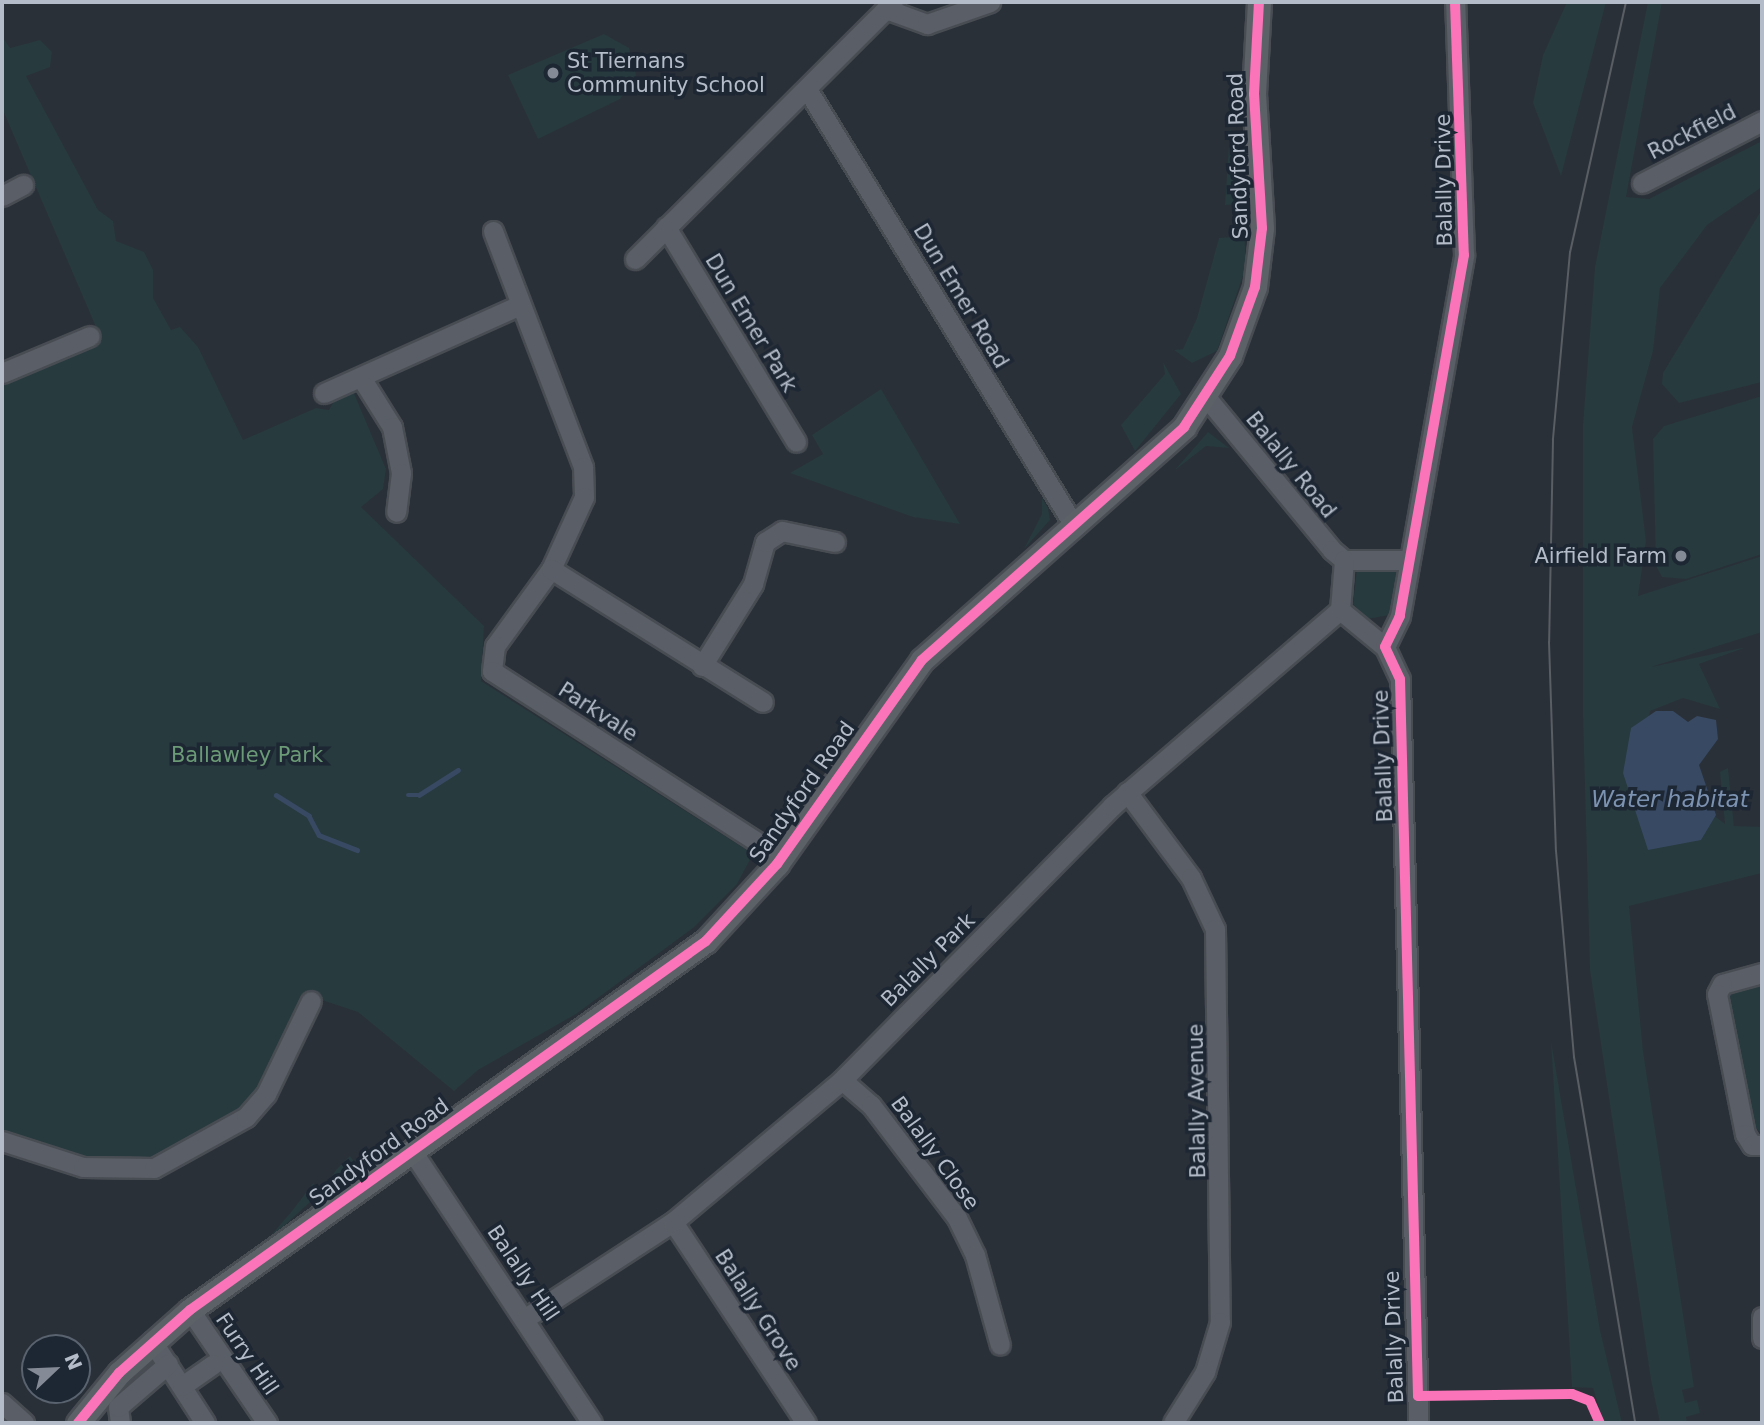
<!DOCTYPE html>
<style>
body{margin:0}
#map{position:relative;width:1764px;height:1425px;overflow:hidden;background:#2a3038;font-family:"DejaVu Sans",sans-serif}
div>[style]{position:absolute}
.green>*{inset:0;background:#273a3e}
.water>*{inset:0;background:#384963}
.stream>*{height:4.5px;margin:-2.25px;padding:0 2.25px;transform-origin:2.25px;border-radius:2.25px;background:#384963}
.roads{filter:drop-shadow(2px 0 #484c53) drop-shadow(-2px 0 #484c53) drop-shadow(0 2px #484c53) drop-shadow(0 -2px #484c53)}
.minor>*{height:19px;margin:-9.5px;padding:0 9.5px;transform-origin:9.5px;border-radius:9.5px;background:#5a5e66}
.major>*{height:23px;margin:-11.5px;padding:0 11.5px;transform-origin:11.5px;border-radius:11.5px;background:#5c6168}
.tram>*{height:2px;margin:-1px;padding:0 1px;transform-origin:1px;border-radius:1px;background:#595d64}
.cycleway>*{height:10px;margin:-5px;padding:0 5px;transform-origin:5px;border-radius:5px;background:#fb73b8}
.dots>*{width:19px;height:19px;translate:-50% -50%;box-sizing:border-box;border:4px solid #1d2633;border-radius:50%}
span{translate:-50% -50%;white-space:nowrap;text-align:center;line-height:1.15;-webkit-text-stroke:7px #1d2633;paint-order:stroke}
.poi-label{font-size:21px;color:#b4bcc9}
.left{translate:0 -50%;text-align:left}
.right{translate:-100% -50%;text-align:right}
.street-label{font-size:21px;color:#b4bcc9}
.park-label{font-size:21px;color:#6b9a76}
.water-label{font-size:23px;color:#7c92b1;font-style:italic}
.frame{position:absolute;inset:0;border:4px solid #b4bcc9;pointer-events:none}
.north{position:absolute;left:21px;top:1334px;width:70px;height:70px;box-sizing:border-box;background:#1d2633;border:2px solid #59626f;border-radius:50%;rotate:67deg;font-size:19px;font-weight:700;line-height:28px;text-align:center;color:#b4bcc9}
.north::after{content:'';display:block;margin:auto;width:24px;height:32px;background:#848b96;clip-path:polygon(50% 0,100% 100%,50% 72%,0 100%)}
</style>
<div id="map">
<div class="green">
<div style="clip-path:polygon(1567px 2px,1606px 2px,1561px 176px,1533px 103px,1543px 55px)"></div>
<div style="clip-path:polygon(1648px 2px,1662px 2px,1626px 197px,1649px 199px,1762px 141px,1762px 187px,1707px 225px,1660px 288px,1653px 351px,1632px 427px,1646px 541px,1638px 596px,1762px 556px,1762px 632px,1651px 667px,1747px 647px,1699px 664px,1720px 709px,1683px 698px,1650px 711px,1642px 760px,1725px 824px,1720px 772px,1728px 768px,1734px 826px,1762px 827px,1762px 873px,1629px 906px,1643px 1051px,1694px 1387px,1682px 1390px,1685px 1403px,1697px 1400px,1700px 1413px,1686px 1417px,1687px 1423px,1660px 1423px,1651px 1380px,1590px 970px,1583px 716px,1583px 424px,1595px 267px)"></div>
<div style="clip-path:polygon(604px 34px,629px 48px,636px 75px,630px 86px,620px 99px,538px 139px,508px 75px)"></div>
<div style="clip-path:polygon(2px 36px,10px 48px,40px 40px,52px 52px,50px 67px,26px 76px,98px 210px,113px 221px,116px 241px,144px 252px,153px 270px,153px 298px,171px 330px,180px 327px,198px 347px,243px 440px,316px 408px,329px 410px,337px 396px,353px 391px,386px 469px,383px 489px,361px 507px,484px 626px,481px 681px,753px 854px,737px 884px,693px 928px,576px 1014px,478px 1070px,454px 1091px,358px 1012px,304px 994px,270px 1077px,252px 1103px,153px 1158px,88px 1160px,2px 1130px,2px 385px,102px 341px,2px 108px)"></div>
<div style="clip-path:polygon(1230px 129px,1240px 146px,1246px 267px,1217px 351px,1192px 363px,1174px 350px,1183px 349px,1197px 318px,1219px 238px,1244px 236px,1241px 204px,1225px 205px)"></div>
<div style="clip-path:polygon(1762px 209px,1762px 382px,1679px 403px,1662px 384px,1663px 373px)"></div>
<div style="clip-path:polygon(1163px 362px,1181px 394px,1135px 451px,1121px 425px,1165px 374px)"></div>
<div style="clip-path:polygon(881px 389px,960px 524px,913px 517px,790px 473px,823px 454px,812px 435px)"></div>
<div style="clip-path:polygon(1762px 396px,1762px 554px,1686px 579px,1662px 577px,1656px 566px,1653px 439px,1664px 426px)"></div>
<div style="clip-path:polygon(1208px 432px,1229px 448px,1206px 446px,1174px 471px)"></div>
<div style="clip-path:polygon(1042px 498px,1048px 508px,1050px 520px,1024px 549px,1042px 514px)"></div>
<div style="clip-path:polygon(1391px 568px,1400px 572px,1396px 602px,1390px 615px,1367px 619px,1353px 604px,1357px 569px)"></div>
<div style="clip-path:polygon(1761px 980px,1762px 984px,1762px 1134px,1752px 1124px,1728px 999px,1734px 988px)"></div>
<div style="clip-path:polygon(1551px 1041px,1600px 1330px,1622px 1423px,1604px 1423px,1593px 1388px,1572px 1387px)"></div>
<div style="clip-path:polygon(350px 1156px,357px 1166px,325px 1186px,336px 1170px)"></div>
<div style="clip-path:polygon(314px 1182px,310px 1202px,260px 1248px,292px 1211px)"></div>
</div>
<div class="water">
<div style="clip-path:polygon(1656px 711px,1673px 711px,1688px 722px,1697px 716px,1716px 720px,1718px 739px,1699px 765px,1716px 815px,1701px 840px,1648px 850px,1623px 773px,1631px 728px)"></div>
</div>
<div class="stream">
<div style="left:276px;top:795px;width:39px;rotate:32deg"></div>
<div style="left:309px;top:816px;width:21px;rotate:62deg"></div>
<div style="left:319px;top:835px;width:41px;rotate:21.5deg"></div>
<div style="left:408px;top:795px;width:11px"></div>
<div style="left:419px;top:795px;width:46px;rotate:-32.7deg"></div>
</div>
<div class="roads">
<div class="minor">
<div style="left:886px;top:9px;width:44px;rotate:20.1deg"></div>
<div style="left:927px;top:24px;width:67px;rotate:-19.2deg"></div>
<div style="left:807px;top:89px;width:513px;rotate:58.54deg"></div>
<div style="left:1642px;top:183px;width:135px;rotate:-27.3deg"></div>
<div style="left:2px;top:196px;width:24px;rotate:-28deg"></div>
<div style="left:666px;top:227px;width:251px;rotate:58.8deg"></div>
<div style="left:493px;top:231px;width:253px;rotate:69.1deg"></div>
<div style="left:583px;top:467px;width:30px;rotate:88deg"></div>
<div style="left:584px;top:497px;width:79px;rotate:114.6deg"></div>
<div style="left:551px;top:569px;width:95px;rotate:126deg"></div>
<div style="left:495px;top:646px;width:25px;rotate:97deg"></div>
<div style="left:492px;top:671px;width:345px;rotate:32.8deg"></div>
<div style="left:635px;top:259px;width:364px;rotate:-44.9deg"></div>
<div style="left:2px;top:373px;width:95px;rotate:-22.8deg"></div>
<div style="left:362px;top:379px;width:57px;rotate:58deg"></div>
<div style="left:392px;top:427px;width:47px;rotate:78.9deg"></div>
<div style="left:401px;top:473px;width:39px;rotate:97deg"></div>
<div style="left:324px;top:393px;width:215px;rotate:-24.2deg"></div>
<div style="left:1206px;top:397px;width:198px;rotate:50.5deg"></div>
<div style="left:1332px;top:550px;width:16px;rotate:40deg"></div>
<div style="left:1344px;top:560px;width:65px"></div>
<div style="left:1344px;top:560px;width:50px;rotate:94.6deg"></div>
<div style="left:1340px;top:610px;width:58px;rotate:39.4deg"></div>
<div style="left:1385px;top:647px;width:35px;rotate:65deg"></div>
<div style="left:1400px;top:679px;width:744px;rotate:88.61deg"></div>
<div style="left:551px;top:569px;width:250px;rotate:32.1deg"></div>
<div style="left:1385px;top:647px;width:34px;rotate:-64deg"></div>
<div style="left:1400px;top:616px;width:367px;rotate:-79.9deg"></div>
<div style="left:1464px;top:255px;width:253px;rotate:-92deg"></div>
<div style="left:702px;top:666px;width:97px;rotate:-58.1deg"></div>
<div style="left:753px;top:584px;width:44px;rotate:-74.1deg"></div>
<div style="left:765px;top:542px;width:20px;rotate:-33deg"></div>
<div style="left:782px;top:531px;width:54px;rotate:11.7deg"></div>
<div style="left:1127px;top:792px;width:107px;rotate:53.3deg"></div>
<div style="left:1191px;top:878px;width:56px;rotate:64.8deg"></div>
<div style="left:1215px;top:929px;width:393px;rotate:89.3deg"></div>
<div style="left:1220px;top:1322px;width:52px;rotate:106.7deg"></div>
<div style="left:1205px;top:1372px;width:60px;rotate:122.1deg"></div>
<div style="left:1762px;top:973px;width:41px;rotate:164.6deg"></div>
<div style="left:1722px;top:984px;width:11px;rotate:117deg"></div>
<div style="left:1717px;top:994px;width:143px;rotate:78.7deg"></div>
<div style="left:1745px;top:1134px;width:13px;rotate:58deg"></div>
<div style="left:1752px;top:1145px;width:10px"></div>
<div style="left:842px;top:1080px;width:38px;rotate:41deg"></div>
<div style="left:871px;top:1105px;width:142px;rotate:52.7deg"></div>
<div style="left:957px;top:1218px;width:41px;rotate:64.1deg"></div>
<div style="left:975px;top:1255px;width:93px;rotate:74.5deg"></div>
<div style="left:2px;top:1141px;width:85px;rotate:17.8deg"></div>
<div style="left:83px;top:1167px;width:71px;rotate:0.8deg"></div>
<div style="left:154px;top:1168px;width:105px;rotate:-29deg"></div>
<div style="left:246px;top:1117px;width:30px;rotate:-49deg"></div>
<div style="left:266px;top:1094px;width:103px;rotate:-64.2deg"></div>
<div style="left:412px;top:1151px;width:326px;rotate:56.5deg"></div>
<div style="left:673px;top:1222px;width:241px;rotate:56.5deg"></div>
<div style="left:190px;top:1310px;width:137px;rotate:55.7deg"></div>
<div style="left:527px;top:1317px;width:174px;rotate:-33.1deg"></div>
<div style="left:673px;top:1222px;width:221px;rotate:-40deg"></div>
<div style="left:842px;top:1080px;width:385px;rotate:-45.4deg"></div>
<div style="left:1112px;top:806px;width:301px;rotate:-40.7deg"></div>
<div style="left:1762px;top:1317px;width:21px;rotate:90deg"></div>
<div style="left:152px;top:1341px;width:98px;rotate:57.1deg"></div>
<div style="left:182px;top:1386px;width:38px;rotate:-35deg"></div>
<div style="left:2px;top:1403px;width:30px;rotate:42deg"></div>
<div style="left:120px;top:1423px;width:16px;rotate:-97deg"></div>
<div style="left:118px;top:1407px;width:66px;rotate:-40.7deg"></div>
</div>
<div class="major">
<div style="left:78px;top:1423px;width:65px;rotate:-50.6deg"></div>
<div style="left:119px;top:1373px;width:95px;rotate:-41.6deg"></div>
<div style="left:190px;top:1310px;width:634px;rotate:-35.57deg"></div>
<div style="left:706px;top:941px;width:105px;rotate:-47.3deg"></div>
<div style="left:777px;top:864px;width:250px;rotate:-54.6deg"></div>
<div style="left:922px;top:660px;width:351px;rotate:-41.6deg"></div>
<div style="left:1184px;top:427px;width:85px;rotate:-57.1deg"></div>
<div style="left:1230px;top:356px;width:73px;rotate:-70.1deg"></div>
<div style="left:1255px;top:287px;width:59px;rotate:-83.2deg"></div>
<div style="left:1262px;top:228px;width:134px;rotate:-93.4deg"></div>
<div style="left:1254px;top:94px;width:92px;rotate:-86.9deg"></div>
</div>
</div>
<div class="tram">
<div style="left:1626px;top:2px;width:256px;rotate:102.6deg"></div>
<div style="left:1570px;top:252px;width:189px;rotate:95.2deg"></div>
<div style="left:1553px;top:440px;width:202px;rotate:91.1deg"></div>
<div style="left:1549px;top:642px;width:209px;rotate:88.1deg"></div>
<div style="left:1556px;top:851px;width:207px;rotate:85deg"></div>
<div style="left:1574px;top:1057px;width:371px;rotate:80.5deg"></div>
</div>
<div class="cycleway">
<div style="left:1455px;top:2px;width:253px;rotate:88deg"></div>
<div style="left:1464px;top:255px;width:367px;rotate:100.1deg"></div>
<div style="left:1400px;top:616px;width:34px;rotate:116deg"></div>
<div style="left:1385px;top:647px;width:35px;rotate:65deg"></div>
<div style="left:1400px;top:679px;width:717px;rotate:88.56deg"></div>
<div style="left:1418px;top:1396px;width:154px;rotate:-0.7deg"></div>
<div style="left:1572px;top:1394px;width:19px;rotate:21deg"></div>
<div style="left:1590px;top:1401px;width:24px;rotate:66deg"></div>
<div style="left:78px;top:1423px;width:65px;rotate:-50.6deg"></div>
<div style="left:119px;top:1373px;width:95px;rotate:-41.6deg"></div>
<div style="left:190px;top:1310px;width:634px;rotate:-35.57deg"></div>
<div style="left:706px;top:941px;width:105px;rotate:-47.3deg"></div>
<div style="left:777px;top:864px;width:250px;rotate:-54.6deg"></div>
<div style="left:922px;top:660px;width:351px;rotate:-41.6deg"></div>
<div style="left:1184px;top:427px;width:85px;rotate:-57.1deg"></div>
<div style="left:1230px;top:356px;width:73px;rotate:-70.1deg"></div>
<div style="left:1255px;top:287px;width:59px;rotate:-83.2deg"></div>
<div style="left:1262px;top:228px;width:134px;rotate:-93.4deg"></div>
<div style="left:1254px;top:94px;width:92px;rotate:-86.9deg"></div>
</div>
<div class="dots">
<div style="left:553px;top:73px;background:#848b96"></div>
<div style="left:1681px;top:556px;background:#848b96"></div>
</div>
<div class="poi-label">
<span class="left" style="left:567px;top:73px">St Tiernans<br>Community School</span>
<span class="right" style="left:1667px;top:556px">Airfield Farm</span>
</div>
<div class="street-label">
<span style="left:1692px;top:132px;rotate:-27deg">Rockfield</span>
<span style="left:1238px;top:156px;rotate:-92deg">Sandyford Road</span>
<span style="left:1444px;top:180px;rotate:-91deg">Balally Drive</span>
<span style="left:961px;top:296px;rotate:59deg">Dun Emer Road</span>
<span style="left:751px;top:323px;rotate:59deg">Dun Emer Park</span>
<span style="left:1291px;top:465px;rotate:51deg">Balally Road</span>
<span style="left:598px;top:712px;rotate:33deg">Parkvale</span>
<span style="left:1383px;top:756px;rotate:-92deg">Balally Drive</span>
<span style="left:802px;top:792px;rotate:-55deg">Sandyford Road</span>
<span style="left:928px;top:960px;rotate:-45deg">Balally Park</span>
<span style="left:1197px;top:1101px;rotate:-91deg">Balally Avenue</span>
<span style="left:379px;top:1152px;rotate:-36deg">Sandyford Road</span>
<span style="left:935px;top:1153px;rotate:54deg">Balally Close</span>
<span style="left:523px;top:1273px;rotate:56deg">Balally Hill</span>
<span style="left:758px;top:1310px;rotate:57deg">Balally Grove</span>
<span style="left:1394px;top:1337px;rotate:-92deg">Balally Drive</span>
<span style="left:247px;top:1354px;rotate:56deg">Furry Hill</span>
</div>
<div class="park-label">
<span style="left:247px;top:755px">Ballawley Park</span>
</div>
<div class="water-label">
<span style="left:1670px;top:799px">Water habitat</span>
</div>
<div class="frame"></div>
<div class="north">N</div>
</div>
